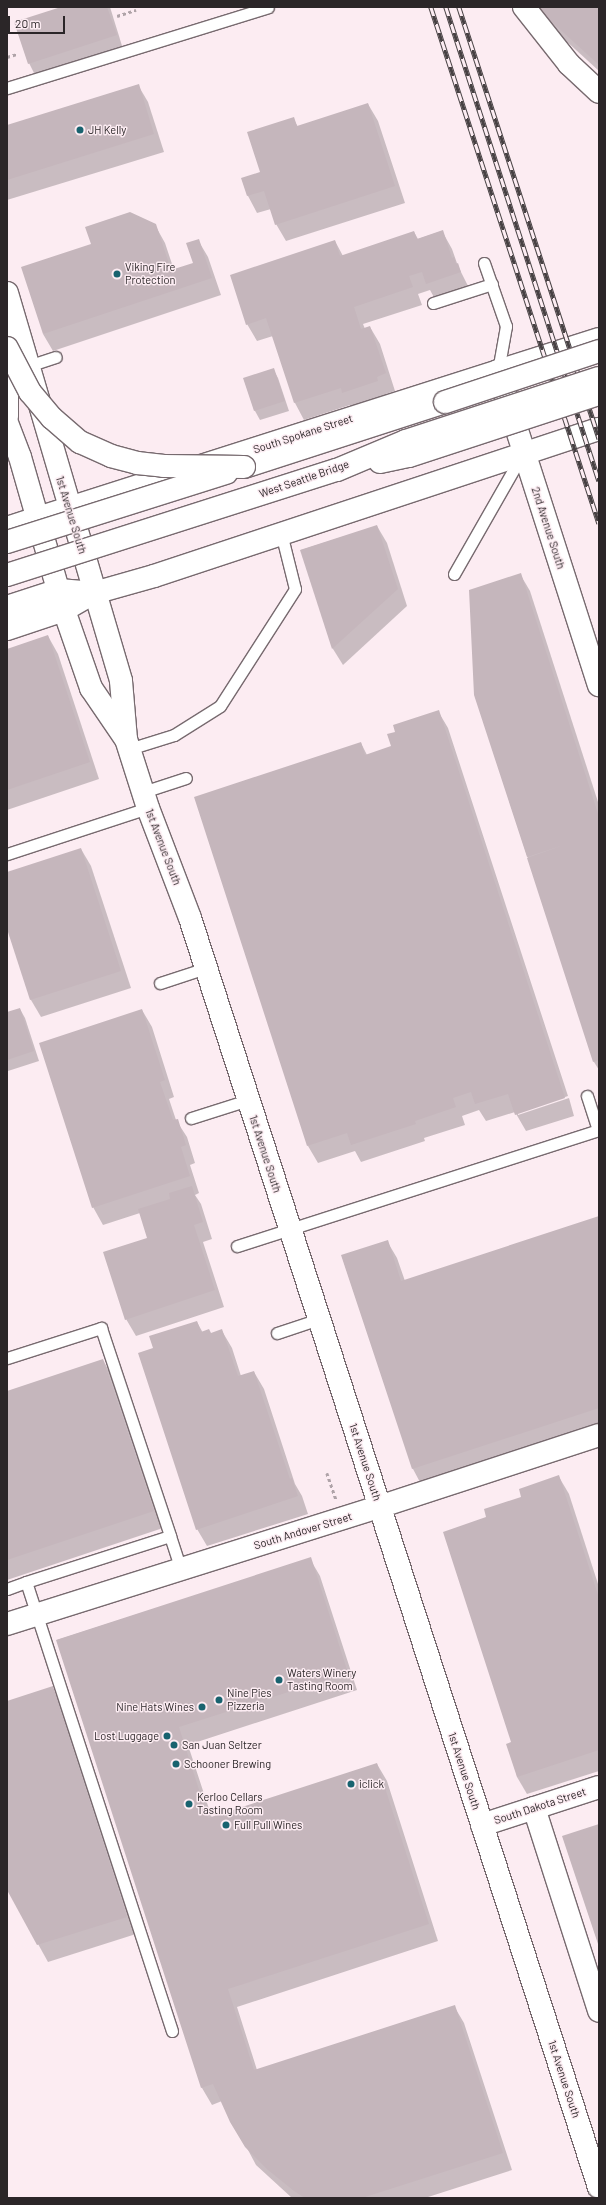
<!DOCTYPE html>
<style>
body{margin:0}
#map{position:relative;width:606px;height:2205px;overflow:hidden;background:#fcecf2;font-family:Barlow,sans-serif}
div>[style]{position:absolute}
.shadow>*{inset:0;background:#0003}
.building>*{inset:0;background:#c5b6bc}
.path>*{height:2.5px;margin-top:-1.25px;transform-origin:0;background:repeating-linear-gradient(90deg,#afa3a8 0 3px,transparent 0 6px)}
.roads{filter:drop-shadow(1px 0 #776a6f) drop-shadow(-1px 0 #776a6f) drop-shadow(0 1px #776a6f) drop-shadow(0 -1px #776a6f)}
.lane>*{height:11px;margin:-5.5px;padding:0 5.5px;transform-origin:5.5px;border-radius:5.5px;background:#fff}
.street>*{height:22px;margin:-11px;padding:0 11px;transform-origin:11px;border-radius:11px;background:#fff}
.secondary>*{height:22px;margin:-11px;padding:0 11px;transform-origin:11px;border-radius:11px;background:#fff}
.primary>*{height:22px;margin:-11px;padding:0 11px;transform-origin:11px;border-radius:11px;background:#fff}
.highway>*{height:22px;margin:-11px;padding:0 11px;transform-origin:11px;border-radius:11px;background:#fff}
.rail>*{height:4.5px;margin-top:-2.25px;transform-origin:0;background:repeating-linear-gradient(90deg,#fcecf2 0 9px,#474143 0 18px);box-sizing:border-box;border-block:1px solid #474143}
.bridges{filter:drop-shadow(1px 0 #776a6f) drop-shadow(-1px 0 #776a6f) drop-shadow(0 1px #776a6f) drop-shadow(0 -1px #776a6f)}
.highway-bridge>*{height:22px;margin:-11px;padding:0 11px;transform-origin:11px;border-radius:11px;background:#fff}
.dots>*{width:11px;height:11px;translate:-50% -50%;box-sizing:border-box;border:2px solid #fcecf2;border-radius:50%}
span{translate:-50% -50%;white-space:nowrap;text-align:center;line-height:1.15;-webkit-text-stroke:3px #fcecf2;paint-order:stroke}
.poi-label{font-size:11px;color:#2b2628}
.left{translate:0 -50%;text-align:left}
.right{translate:-100% -50%;text-align:right}
.street-label{font-size:11px;color:#2b2628}
.frame{position:absolute;inset:0;border:8px solid #2b2628;pointer-events:none}
.scale{position:absolute;left:8px;top:16px;width:57px;height:18px;box-sizing:border-box;border:2px solid #2b2628;border-top:0;padding-left:5px;font-size:12px;line-height:14px;white-space:nowrap;color:#2b2628;-webkit-text-stroke:3px #fcecf2;paint-order:stroke}
</style>
<div id="map">
<div class="shadow">
<div style="clip-path:polygon(65px 7px,110px 7px,123px 49px,36px 77px,29px 63px)"></div>
<div style="clip-path:polygon(540px 7px,599px 7px,599px 71px,553px 29px)"></div>
<div style="clip-path:polygon(138px 85px,148px 102px,164px 152px,7px 200px,7px 126px)"></div>
<div style="clip-path:polygon(368px 104px,378px 121px,405px 203px,286px 241px,276px 224px,271px 209px,257px 213px,248px 196px,242px 179px,261px 173px,293px 118px,298px 127px)"></div>
<div style="clip-path:polygon(155px 225px,165px 243px,174px 270px,194px 264px,198px 240px,208px 257px,221px 295px,53px 351px,43px 334px)"></div>
<div style="clip-path:polygon(442px 231px,452px 249px,458px 266px,470px 290px,436px 301px,430px 290px,418px 294px,422px 305px,363px 324px,365px 329px,370px 327px,380px 344px,395px 391px,386px 394px,387px 399px,353px 410px,350px 405px,304px 420px,295px 403px,273px 336px,257px 341px,247px 324px,335px 241px,343px 256px,414px 232px,418px 239px)"></div>
<div style="clip-path:polygon(273px 369px,278px 378px,289px 411px,260px 420px,255px 411px,244px 379px)"></div>
<div style="clip-path:polygon(377px 526px,387px 543px,407px 606px,343px 665px,333px 649px,301px 550px)"></div>
<div style="clip-path:polygon(520px 574px,530px 591px,599px 805px,599px 1070px,594px 1062px,475px 695px)"></div>
<div style="clip-path:polygon(48px 636px,58px 654px,99px 779px,7px 810px,7px 650px)"></div>
<div style="clip-path:polygon(438px 711px,448px 728px,568px 1096px,518px 1113px,518px 1115px,569px 1098px,574px 1116px,526px 1131px,515px 1112px,486px 1121px,479px 1110px,462px 1116px,465px 1125px,424px 1138px,425px 1141px,361px 1162px,355px 1151px,318px 1163px,308px 1146px,361px 743px,367px 755px,392px 747px,396px 732px)"></div>
<div style="clip-path:polygon(81px 849px,91px 866px,131px 988px,41px 1017px,31px 1000px,7px 926px,7px 873px)"></div>
<div style="clip-path:polygon(20px 1009px,25px 1018px,39px 1061px,8px 1071px,7px 1013px)"></div>
<div style="clip-path:polygon(142px 1010px,152px 1027px,174px 1097px,169px 1099px,176px 1120px,187px 1137px,195px 1163px,190px 1165px,199px 1193px,195px 1195px,201px 1204px,212px 1239px,203px 1242px,224px 1307px,136px 1336px,126px 1319px,149px 1239px,140px 1213px,103px 1225px,93px 1207px)"></div>
<div style="clip-path:polygon(599px 1217px,599px 1428px,422px 1486px,413px 1469px,342px 1256px,387px 1241px,397px 1258px,405px 1281px)"></div>
<div style="clip-path:polygon(197px 1322px,203px 1333px,211px 1334px,222px 1331px,232px 1348px,241px 1376px,254px 1372px,264px 1389px,295px 1484px,302px 1496px,308px 1514px,207px 1546px,197px 1529px,154px 1348px)"></div>
<div style="clip-path:polygon(103px 1360px,113px 1378px,163px 1528px,7px 1580px,7px 1392px)"></div>
<div style="clip-path:polygon(559px 1477px,569px 1494px,599px 1587px,599px 1771px,527px 1794px,517px 1777px,488px 1518px)"></div>
<div style="clip-path:polygon(310px 1559px,320px 1576px,357px 1690px,188px 1745px,212px 1818px,377px 1764px,387px 1781px,438px 1941px,237px 2007px,257px 2070px,454px 2006px,464px 2023px,512px 2170px,425px 2198px,292px 2198px,256px 2165px,222px 2101px,212px 2105px,202px 2088px,57px 1640px)"></div>
<div style="clip-path:polygon(52px 1688px,62px 1705px,136px 1934px,48px 1962px,7px 1888px,7px 1702px)"></div>
</div>
<div class="building">
<div style="clip-path:polygon(61px 7px,107px 7px,117px 35px,28px 64px,14px 22px)"></div>
<div style="clip-path:polygon(539px 7px,599px 7px,599px 65px,541px 12px)"></div>
<div style="clip-path:polygon(139px 84px,154px 134px,7px 180px,7px 125px)"></div>
<div style="clip-path:polygon(368px 103px,395px 186px,275px 225px,264px 191px,247px 196px,241px 178px,260px 172px,247px 132px,294px 117px,297px 126px)"></div>
<div style="clip-path:polygon(130px 212px,156px 224px,171px 270px,193px 263px,186px 243px,199px 239px,212px 278px,43px 334px,21px 267px,91px 244px,85px 227px)"></div>
<div style="clip-path:polygon(443px 230px,452px 258px,454px 257px,456px 264px,458px 263px,461px 272px,426px 284px,422px 272px,409px 276px,413px 287px,354px 307px,361px 329px,370px 326px,386px 373px,377px 377px,378px 381px,342px 393px,341px 388px,294px 403px,266px 318px,246px 325px,230px 275px,335px 240px,340px 256px,414px 231px,417px 239px)"></div>
<div style="clip-path:polygon(274px 368px,285px 401px,254px 411px,243px 378px)"></div>
<div style="clip-path:polygon(377px 525px,398px 589px,332px 649px,300px 550px)"></div>
<div style="clip-path:polygon(521px 573px,599px 817px,599px 1060px,593px 1062px,527px 858px,564px 845px,527px 857px,474px 695px,469px 590px)"></div>
<div style="clip-path:polygon(48px 635px,90px 762px,7px 790px,7px 649px)"></div>
<div style="clip-path:polygon(439px 710px,565px 1098px,515px 1115px,508px 1094px,475px 1104px,471px 1092px,453px 1098px,456px 1107px,415px 1121px,416px 1124px,351px 1145px,347px 1133px,307px 1146px,194px 797px,361px 742px,365px 755px,391px 746px,387px 734px,395px 732px,393px 725px)"></div>
<div style="clip-path:polygon(81px 848px,121px 971px,30px 1000px,7px 929px,7px 872px)"></div>
<div style="clip-path:polygon(20px 1008px,34px 1051px,7px 1060px,7px 1012px)"></div>
<div style="clip-path:polygon(142px 1009px,165px 1080px,160px 1082px,173px 1120px,178px 1119px,186px 1145px,181px 1147px,190px 1176px,92px 1208px,39px 1043px)"></div>
<div style="clip-path:polygon(192px 1186px,203px 1222px,194px 1225px,215px 1290px,125px 1320px,103px 1252px,147px 1238px,138px 1209px,170px 1199px,169px 1193px)"></div>
<div style="clip-path:polygon(599px 1216px,599px 1408px,412px 1469px,341px 1255px,388px 1240px,401px 1281px)"></div>
<div style="clip-path:polygon(197px 1321px,201px 1332px,209px 1329px,211px 1333px,222px 1329px,238px 1376px,254px 1371px,290px 1479px,292px 1478px,298px 1496px,196px 1530px,138px 1353px,153px 1348px,149px 1336px)"></div>
<div style="clip-path:polygon(103px 1359px,154px 1511px,7px 1560px,7px 1391px)"></div>
<div style="clip-path:polygon(559px 1475px,599px 1598px,599px 1750px,517px 1777px,506px 1744px,511px 1742px,443px 1532px,486px 1517px,484px 1509px,521px 1497px,519px 1489px)"></div>
<div style="clip-path:polygon(311px 1557px,348px 1673px,179px 1727px,208px 1818px,377px 1763px,429px 1924px,228px 1989px,254px 2070px,455px 2005px,503px 2153px,362px 2198px,305px 2198px,294px 2191px,268px 2170px,245px 2147px,230px 2122px,213px 2084px,201px 2088px,56px 1640px)"></div>
<div style="clip-path:polygon(53px 1686px,127px 1917px,37px 1945px,7px 1890px,7px 1701px)"></div>
<div style="clip-path:polygon(599px 1824px,599px 1947px,562px 1836px)"></div>
</div>
<div class="path">
<div style="left:117px;top:16px;width:20px;rotate:-18deg"></div>
<div style="left:7px;top:57px;width:10px;rotate:-17deg"></div>
<div style="left:327px;top:1473px;width:28px;rotate:71deg"></div>
</div>
<div class="roads">
<div class="lane">
<div style="left:7px;top:88px;width:273px;rotate:-17.2deg"></div>
<div style="left:484px;top:263px;width:67px;rotate:70.8deg"></div>
<div style="left:506px;top:326px;width:46px;rotate:100.1deg"></div>
<div style="left:433px;top:303px;width:62px;rotate:-17.9deg"></div>
<div style="left:28px;top:366px;width:29px;rotate:-18deg"></div>
<div style="left:454px;top:574px;width:137px;rotate:-60.3deg"></div>
<div style="left:129px;top:749px;width:47px;rotate:-17.3deg"></div>
<div style="left:174px;top:735px;width:54px;rotate:-32.2deg"></div>
<div style="left:220px;top:706px;width:139px;rotate:-57.3deg"></div>
<div style="left:295px;top:589px;width:58px;rotate:-104deg"></div>
<div style="left:143px;top:792px;width:45px;rotate:-18deg"></div>
<div style="left:7px;top:854px;width:148px;rotate:-18.1deg"></div>
<div style="left:160px;top:983px;width:48px;rotate:-18.1deg"></div>
<div style="left:587px;top:1096px;width:36px;rotate:72deg"></div>
<div style="left:191px;top:1118px;width:60px;rotate:-17.5deg"></div>
<div style="left:237px;top:1246px;width:380px;rotate:-17.8deg"></div>
<div style="left:277px;top:1333px;width:44px;rotate:-18.4deg"></div>
<div style="left:7px;top:1358px;width:99px;rotate:-17.7deg"></div>
<div style="left:101px;top:1328px;width:219px;rotate:71.6deg"></div>
<div style="left:7px;top:1589px;width:20px;rotate:-20deg"></div>
<div style="left:172px;top:2031px;width:472px;rotate:-108deg"></div>
<div style="left:26px;top:1582px;width:151px;rotate:-17.7deg"></div>
<div style="left:170px;top:1536px;width:35px;rotate:72deg"></div>
</div>
<div class="street">
<div style="left:524px;top:7px;width:73px;rotate:51.7deg"></div>
<div style="left:569px;top:64px;width:41px;rotate:43deg"></div>
<div style="left:498px;top:371px;width:330px;rotate:72.2deg"></div>
<div style="left:7px;top:1624px;width:390px;rotate:-17.5deg"></div>
<div style="left:379px;top:1507px;width:231px;rotate:-18.1deg"></div>
<div style="left:534px;top:1808px;width:213px;rotate:72.2deg"></div>
<div style="left:482px;top:1825px;width:123px;rotate:-18deg"></div>
</div>
<div class="secondary">
<div style="left:7px;top:528px;width:33px;rotate:-18deg"></div>
<div style="left:7px;top:629px;width:60px;rotate:-18.4deg"></div>
<div style="left:64px;top:610px;width:34px;rotate:-30deg"></div>
</div>
<div class="primary">
<div style="left:7px;top:293px;width:404px;rotate:73.6deg"></div>
<div style="left:121px;top:681px;width:58px;rotate:85.1deg"></div>
<div style="left:126px;top:739px;width:72px;rotate:72.3deg"></div>
<div style="left:148px;top:808px;width:118px;rotate:69.1deg"></div>
<div style="left:190px;top:918px;width:1333px;rotate:72.14deg"></div>
<div style="left:7px;top:423px;width:36px;rotate:69deg"></div>
<div style="left:20px;top:457px;width:159px;rotate:74deg"></div>
<div style="left:64px;top:610px;width:83px;rotate:70.9deg"></div>
<div style="left:91px;top:688px;width:60px;rotate:55.8deg"></div>
<div style="left:38px;top:518px;width:589px;rotate:-17.7deg"></div>
<div style="left:59px;top:590px;width:35px;rotate:5deg"></div>
<div style="left:94px;top:593px;width:62px;rotate:-15.8deg"></div>
<div style="left:154px;top:576px;width:469px;rotate:-18.3deg"></div>
</div>
<div class="highway">
<div style="left:7px;top:384px;width:32px;rotate:90deg"></div>
<div style="left:244px;top:467px;width:211px;rotate:-17.9deg"></div>
<div style="left:7px;top:607px;width:55px;rotate:-18.1deg"></div>
</div>
</div>
<div class="rail">
<div style="left:431px;top:7px;width:543px;rotate:71.97deg"></div>
<div style="left:446px;top:7px;width:498px;rotate:72.1deg"></div>
<div style="left:459px;top:7px;width:454px;rotate:72deg"></div>
</div>
<div class="bridges">
<div class="highway-bridge">
<div style="left:7px;top:348px;width:50px;rotate:62.4deg"></div>
<div style="left:30px;top:392px;width:34px;rotate:50deg"></div>
<div style="left:52px;top:418px;width:37px;rotate:41deg"></div>
<div style="left:80px;top:442px;width:34px;rotate:24deg"></div>
<div style="left:111px;top:456px;width:27px;rotate:15deg"></div>
<div style="left:137px;top:463px;width:27px;rotate:6deg"></div>
<div style="left:164px;top:466px;width:80px;rotate:0.7deg"></div>
<div style="left:445px;top:402px;width:162px;rotate:-18.3deg"></div>
<div style="left:380px;top:462px;width:30px;rotate:-12deg"></div>
<div style="left:409px;top:456px;width:200px;rotate:-18.1deg"></div>
<div style="left:7px;top:542px;width:230px;rotate:-17.5deg"></div>
<div style="left:7px;top:575px;width:346px;rotate:-17.7deg"></div>
<div style="left:337px;top:470px;width:75px;rotate:-22.8deg"></div>
<div style="left:406px;top:441px;width:203px;rotate:-18.1deg"></div>
</div>
</div>
<div class="dots">
<div style="left:80px;top:130px;background:#18636f"></div>
<div style="left:117px;top:274px;background:#18636f"></div>
<div style="left:279px;top:1680px;background:#18636f"></div>
<div style="left:219px;top:1700px;background:#18636f"></div>
<div style="left:202px;top:1707px;background:#18636f"></div>
<div style="left:167px;top:1736px;background:#18636f"></div>
<div style="left:174px;top:1745px;background:#18636f"></div>
<div style="left:176px;top:1764px;background:#18636f"></div>
<div style="left:351px;top:1784px;background:#18636f"></div>
<div style="left:189px;top:1804px;background:#18636f"></div>
<div style="left:226px;top:1825px;background:#18636f"></div>
</div>
<div class="poi-label">
<span class="left" style="left:88px;top:130px">JH Kelly</span>
<span class="left" style="left:125px;top:274px">Viking Fire<br>Protection</span>
<span class="left" style="left:287px;top:1680px">Waters Winery<br>Tasting Room</span>
<span class="left" style="left:227px;top:1700px">Nine Pies<br>Pizzeria</span>
<span class="right" style="left:194px;top:1707px">Nine Hats Wines</span>
<span class="right" style="left:159px;top:1736px">Lost Luggage</span>
<span class="left" style="left:182px;top:1745px">San Juan Seltzer</span>
<span class="left" style="left:184px;top:1764px">Schooner Brewing</span>
<span class="left" style="left:359px;top:1784px">iclick</span>
<span class="left" style="left:197px;top:1804px">Kerloo Cellars<br>Tasting Room</span>
<span class="left" style="left:234px;top:1825px">Full Pull Wines</span>
</div>
<div class="street-label">
<span style="left:303px;top:434px;rotate:-18deg">South Spokane Street</span>
<span style="left:304px;top:479px;rotate:-19deg">West Seattle Bridge</span>
<span style="left:71px;top:515px;rotate:73deg">1st Avenue South</span>
<span style="left:548px;top:528px;rotate:72deg">2nd Avenue South</span>
<span style="left:163px;top:847px;rotate:69deg">1st Avenue South</span>
<span style="left:265px;top:1154px;rotate:72deg">1st Avenue South</span>
<span style="left:365px;top:1462px;rotate:72deg">1st Avenue South</span>
<span style="left:303px;top:1531px;rotate:-17deg">South Andover Street</span>
<span style="left:464px;top:1771px;rotate:72deg">1st Avenue South</span>
<span style="left:540px;top:1806px;rotate:-18deg">South Dakota Street</span>
<span style="left:564px;top:2079px;rotate:72deg">1st Avenue South</span>
</div>
<div class="frame"></div>
<div class="scale">20 m</div>
</div>
